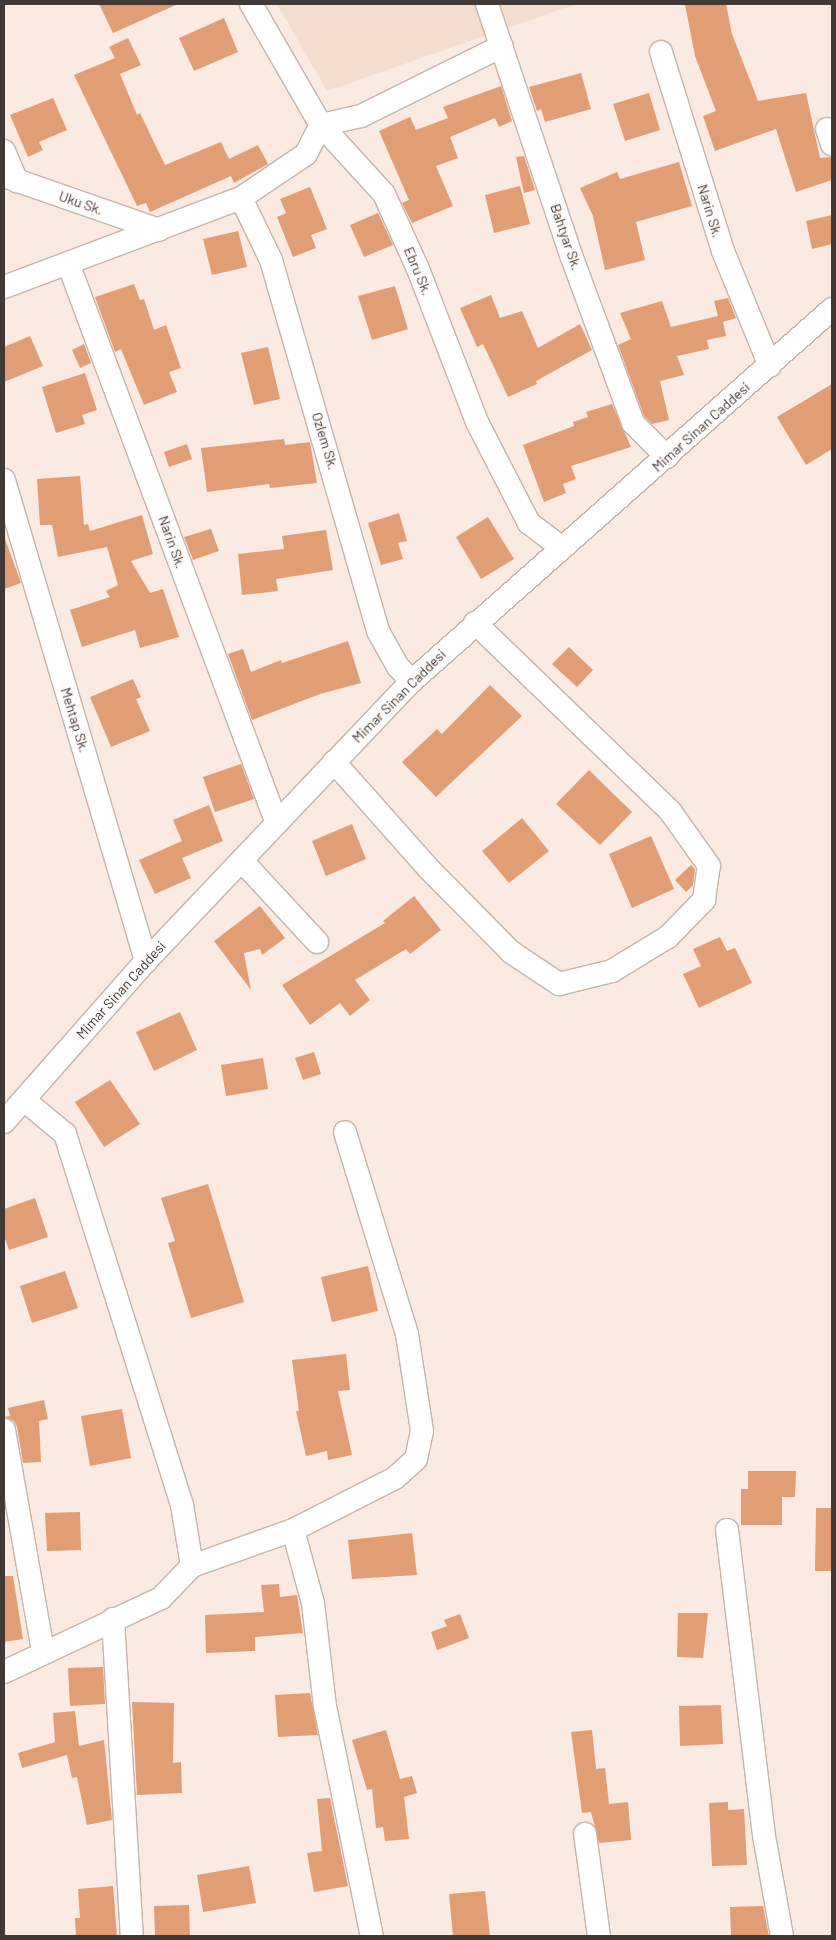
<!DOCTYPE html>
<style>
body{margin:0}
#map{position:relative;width:836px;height:1940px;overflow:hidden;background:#faeae1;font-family:Barlow,sans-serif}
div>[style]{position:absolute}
.built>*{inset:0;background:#f4ded0}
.building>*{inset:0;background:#e19e75}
.roads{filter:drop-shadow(1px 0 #c4b4ab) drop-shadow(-1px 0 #c4b4ab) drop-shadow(0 1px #c4b4ab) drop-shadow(0 -1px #c4b4ab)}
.minor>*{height:22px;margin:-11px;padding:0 11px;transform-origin:11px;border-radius:11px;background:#fff}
span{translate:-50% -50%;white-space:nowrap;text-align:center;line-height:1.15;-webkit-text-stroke:4px #fefaf8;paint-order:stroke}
.street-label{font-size:14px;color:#403936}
.frame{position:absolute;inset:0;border:5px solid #403936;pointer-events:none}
</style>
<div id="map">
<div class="built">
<div style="clip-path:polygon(277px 4px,576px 4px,327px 91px)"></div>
</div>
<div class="building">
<div style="clip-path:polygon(99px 4px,178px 4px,113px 33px)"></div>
<div style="clip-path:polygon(685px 4px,726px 4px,732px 34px,758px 101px,806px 93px,820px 158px,832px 157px,832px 180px,796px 192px,776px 129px,715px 151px,703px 116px,716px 111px,695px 56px)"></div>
<div style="clip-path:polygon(224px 18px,238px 52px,194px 71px,179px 38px)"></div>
<div style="clip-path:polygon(128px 38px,141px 65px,120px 74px,137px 115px,140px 113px,165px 165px,221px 142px,229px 159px,258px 145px,268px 164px,234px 183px,231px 176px,150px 212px,146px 203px,137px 206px,74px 75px,115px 58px,109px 47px)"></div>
<div style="clip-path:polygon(581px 73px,591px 109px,545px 122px,541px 109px,537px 111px,529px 87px)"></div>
<div style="clip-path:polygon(501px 86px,512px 121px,499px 127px,495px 118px,450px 137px,458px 158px,436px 166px,453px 206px,412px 223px,402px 203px,409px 200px,379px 131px,410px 117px,416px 130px,448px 118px,443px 107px)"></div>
<div style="clip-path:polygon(649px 93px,660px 130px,625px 141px,613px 104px)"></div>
<div style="clip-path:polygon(53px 98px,67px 130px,39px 142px,43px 150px,28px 157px,10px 115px)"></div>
<div style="clip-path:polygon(524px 156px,535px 190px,524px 193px,516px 157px)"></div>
<div style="clip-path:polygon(679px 162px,692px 206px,636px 222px,645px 260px,605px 270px,593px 216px,580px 188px,617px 172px,620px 179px)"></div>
<div style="clip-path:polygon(520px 186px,530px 224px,494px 233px,485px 195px)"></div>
<div style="clip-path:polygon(310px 187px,327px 229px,311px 235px,316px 248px,293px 257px,277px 217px,286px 213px,280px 199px)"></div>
<div style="clip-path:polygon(378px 213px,393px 245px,364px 257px,350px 225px)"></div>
<div style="clip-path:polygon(832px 215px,832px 244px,812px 249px,806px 221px)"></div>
<div style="clip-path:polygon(238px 231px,247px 267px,212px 275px,203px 239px)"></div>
<div style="clip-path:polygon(134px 284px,140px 300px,144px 299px,154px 330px,166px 325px,181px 368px,169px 372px,177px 392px,144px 405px,121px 349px,115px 352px,95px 297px)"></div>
<div style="clip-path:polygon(395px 286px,408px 329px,372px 340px,358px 296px)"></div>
<div style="clip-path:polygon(491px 295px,500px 318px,522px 311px,538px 348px,580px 324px,592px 350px,536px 381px,537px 384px,508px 397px,483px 344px,477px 347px,460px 308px)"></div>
<div style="clip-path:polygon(728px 298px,736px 318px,723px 322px,726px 336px,707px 340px,709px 349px,677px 356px,684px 375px,660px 381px,669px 420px,652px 424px,644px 416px,618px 345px,631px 339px,620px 313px,662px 301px,671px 327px,718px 316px,714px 301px)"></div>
<div style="clip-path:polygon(30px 336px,43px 366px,4px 382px,4px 347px)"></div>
<div style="clip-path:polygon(84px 344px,91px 363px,80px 368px,72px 350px)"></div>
<div style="clip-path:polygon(268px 347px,280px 399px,254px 405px,241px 353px)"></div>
<div style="clip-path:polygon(85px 373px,97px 410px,82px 415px,85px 424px,56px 433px,42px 387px)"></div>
<div style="clip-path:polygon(832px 384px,832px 449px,806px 465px,777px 417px)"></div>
<div style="clip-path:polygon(612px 404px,631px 447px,571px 466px,576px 479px,563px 484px,566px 493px,544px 502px,523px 445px,574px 426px,573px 422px,588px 417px,586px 412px)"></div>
<div style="clip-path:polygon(284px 439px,285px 445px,310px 442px,317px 483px,270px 488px,269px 484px,207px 492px,201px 448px)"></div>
<div style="clip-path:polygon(187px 444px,192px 459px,169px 467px,164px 452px)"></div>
<div style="clip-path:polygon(80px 476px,84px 525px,88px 524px,90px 531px,142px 515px,153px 554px,131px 561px,150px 593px,163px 589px,179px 637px,140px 648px,135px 630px,82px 647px,70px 610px,110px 597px,106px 591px,118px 585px,107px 547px,58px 557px,52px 525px,40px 525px,37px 479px)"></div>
<div style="clip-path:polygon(399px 513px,407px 541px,398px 543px,403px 559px,381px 565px,368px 523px)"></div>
<div style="clip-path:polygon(488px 517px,514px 559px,481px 579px,456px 537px)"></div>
<div style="clip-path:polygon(211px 529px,219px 551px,193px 560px,184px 537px)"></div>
<div style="clip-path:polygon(326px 530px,333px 570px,276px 579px,278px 591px,242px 595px,238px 554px,284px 549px,282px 536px)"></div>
<div style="clip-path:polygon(4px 536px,21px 583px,4px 589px)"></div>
<div style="clip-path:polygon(348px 641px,361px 683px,320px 694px,252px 720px,228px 654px,243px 649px,251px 672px,281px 660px,282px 663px)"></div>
<div style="clip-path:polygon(569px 647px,593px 670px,577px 687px,552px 664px)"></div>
<div style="clip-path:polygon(133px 679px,141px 697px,136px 699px,150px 731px,111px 747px,90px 697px)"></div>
<div style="clip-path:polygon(490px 685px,522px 716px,436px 797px,402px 762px,437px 729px,442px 734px)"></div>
<div style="clip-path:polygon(241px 764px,254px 799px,215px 812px,203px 777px)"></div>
<div style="clip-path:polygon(589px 770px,632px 812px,600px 845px,556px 804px)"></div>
<div style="clip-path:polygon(209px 805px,223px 841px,182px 858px,191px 878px,155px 894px,139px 860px,182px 841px,173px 820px)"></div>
<div style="clip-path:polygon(522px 818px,549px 851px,509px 883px,482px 851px)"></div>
<div style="clip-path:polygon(352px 824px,366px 859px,326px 876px,312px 841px)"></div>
<div style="clip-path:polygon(651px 836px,674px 889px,632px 908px,609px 854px)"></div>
<div style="clip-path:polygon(691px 865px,695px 869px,693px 885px,686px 892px,675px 880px)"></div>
<div style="clip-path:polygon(414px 896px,441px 930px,410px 954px,406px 949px,355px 980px,370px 1000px,350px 1016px,340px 1003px,310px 1025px,282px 985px,385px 923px,383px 921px)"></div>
<div style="clip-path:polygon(260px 906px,285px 938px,262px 955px,260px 949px,244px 953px,251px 990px,214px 941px)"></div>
<div style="clip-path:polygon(720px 937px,727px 951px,735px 948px,752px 983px,699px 1008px,683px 974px,701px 966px,693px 949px)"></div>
<div style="clip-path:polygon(180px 1012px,197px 1050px,154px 1071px,136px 1032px)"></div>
<div style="clip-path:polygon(314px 1052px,321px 1074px,303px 1080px,295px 1058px)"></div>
<div style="clip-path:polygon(263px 1058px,268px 1089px,226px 1096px,221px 1065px)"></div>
<div style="clip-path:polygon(110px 1080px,140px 1124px,104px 1147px,75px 1102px)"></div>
<div style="clip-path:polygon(208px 1184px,244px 1302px,191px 1318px,168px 1243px,175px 1241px,161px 1198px)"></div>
<div style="clip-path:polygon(35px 1198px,48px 1237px,9px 1250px,4px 1236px,4px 1209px)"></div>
<div style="clip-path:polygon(368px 1266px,378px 1311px,332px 1322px,321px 1277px)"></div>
<div style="clip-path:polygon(65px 1271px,78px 1308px,32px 1323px,20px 1286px)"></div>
<div style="clip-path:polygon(346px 1354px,350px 1390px,338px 1391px,352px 1455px,328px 1460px,327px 1451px,306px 1456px,296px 1411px,299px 1411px,292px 1360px)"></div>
<div style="clip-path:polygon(44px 1400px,48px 1419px,39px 1421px,41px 1462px,23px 1463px,17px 1427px,14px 1421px,4px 1417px,10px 1416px,8px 1408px)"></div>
<div style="clip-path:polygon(122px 1409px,131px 1458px,90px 1466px,81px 1416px)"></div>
<div style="clip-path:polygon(748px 1471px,796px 1471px,795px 1497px,782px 1497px,782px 1525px,741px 1525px,741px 1489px,748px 1489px)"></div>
<div style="clip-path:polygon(816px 1508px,832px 1508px,832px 1571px,815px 1571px)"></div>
<div style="clip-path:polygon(80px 1512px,81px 1550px,47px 1551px,45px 1513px)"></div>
<div style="clip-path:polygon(412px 1533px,417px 1575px,352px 1579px,348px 1540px)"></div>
<div style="clip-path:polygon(4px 1576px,13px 1576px,23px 1639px,4px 1642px)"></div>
<div style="clip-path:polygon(279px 1584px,280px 1597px,297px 1595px,303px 1633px,255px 1637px,255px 1651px,206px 1653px,205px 1615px,264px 1612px,261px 1585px)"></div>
<div style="clip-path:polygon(678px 1613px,708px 1613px,703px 1658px,677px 1657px)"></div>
<div style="clip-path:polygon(460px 1614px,469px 1638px,437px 1650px,431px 1632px,447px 1626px,444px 1620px)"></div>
<div style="clip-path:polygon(103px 1667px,105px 1704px,70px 1706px,68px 1668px)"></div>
<div style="clip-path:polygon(310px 1693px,318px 1735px,278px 1737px,275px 1695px)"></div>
<div style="clip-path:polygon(132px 1702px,174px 1703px,173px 1763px,181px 1762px,182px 1793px,137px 1795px)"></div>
<div style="clip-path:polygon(721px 1705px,723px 1744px,680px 1746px,679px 1706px)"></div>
<div style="clip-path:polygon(75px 1711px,79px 1746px,104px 1740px,112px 1820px,87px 1825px,77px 1777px,72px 1778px,67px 1755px,22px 1768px,18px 1753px,55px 1742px,53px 1713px)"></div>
<div style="clip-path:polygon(386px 1730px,400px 1779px,412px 1776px,417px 1793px,404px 1797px,409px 1839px,385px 1841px,383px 1827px,376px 1828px,372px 1789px,367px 1790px,352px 1740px)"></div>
<div style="clip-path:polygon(592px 1730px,596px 1769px,605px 1768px,609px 1804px,628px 1802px,631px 1840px,599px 1843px,591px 1812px,582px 1813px,571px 1732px)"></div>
<div style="clip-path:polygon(330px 1798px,348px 1886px,314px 1892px,307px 1853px,322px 1851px,317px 1799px)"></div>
<div style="clip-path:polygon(728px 1802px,728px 1810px,744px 1809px,747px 1865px,712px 1866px,709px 1803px)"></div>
<div style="clip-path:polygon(249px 1866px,256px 1903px,203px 1912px,197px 1875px)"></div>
<div style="clip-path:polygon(113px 1886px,117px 1936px,76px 1936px,75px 1918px,80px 1918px,78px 1889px)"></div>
<div style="clip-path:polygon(485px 1891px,490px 1936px,453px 1936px,449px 1894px)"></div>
<div style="clip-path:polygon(189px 1905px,190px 1936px,155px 1936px,154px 1906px)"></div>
<div style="clip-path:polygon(763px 1906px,769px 1936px,731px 1936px,730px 1907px)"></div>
</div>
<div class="roads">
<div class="minor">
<div style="left:251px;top:4px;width:140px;rotate:60deg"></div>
<div style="left:321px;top:125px;width:93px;rotate:47.6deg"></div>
<div style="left:384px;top:194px;width:82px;rotate:65.6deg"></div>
<div style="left:418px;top:269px;width:164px;rotate:68.9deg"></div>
<div style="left:477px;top:422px;width:114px;rotate:62.8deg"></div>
<div style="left:529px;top:523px;width:41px;rotate:37.1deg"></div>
<div style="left:487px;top:4px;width:265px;rotate:71.5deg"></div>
<div style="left:571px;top:255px;width:179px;rotate:69.7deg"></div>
<div style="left:633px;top:423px;width:48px;rotate:45deg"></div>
<div style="left:661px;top:52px;width:208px;rotate:72.7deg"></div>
<div style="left:723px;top:251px;width:124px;rotate:67.8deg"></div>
<div style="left:827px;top:129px;width:16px;rotate:72deg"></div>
<div style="left:4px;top:151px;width:33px;rotate:67deg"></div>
<div style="left:4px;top:176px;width:164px;rotate:19.2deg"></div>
<div style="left:241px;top:198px;width:69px;rotate:64.2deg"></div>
<div style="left:271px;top:260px;width:386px;rotate:73.9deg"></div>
<div style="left:378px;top:631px;width:41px;rotate:60.9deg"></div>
<div style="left:398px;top:667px;width:20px;rotate:45deg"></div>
<div style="left:68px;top:263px;width:596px;rotate:69.56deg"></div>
<div style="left:4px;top:287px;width:253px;rotate:-20.6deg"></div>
<div style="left:241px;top:198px;width:78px;rotate:-34.1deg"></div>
<div style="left:306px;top:154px;width:33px;rotate:-63deg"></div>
<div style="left:321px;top:125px;width:41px;rotate:-12.7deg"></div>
<div style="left:361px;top:116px;width:157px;rotate:-26.4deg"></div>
<div style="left:4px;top:480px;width:502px;rotate:73.55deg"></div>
<div style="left:334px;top:762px;width:142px;rotate:48.4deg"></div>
<div style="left:428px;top:868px;width:118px;rotate:45.3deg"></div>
<div style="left:511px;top:952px;width:58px;rotate:33.7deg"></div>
<div style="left:559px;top:984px;width:55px;rotate:-13.8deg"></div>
<div style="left:612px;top:971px;width:66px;rotate:-31.3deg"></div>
<div style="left:668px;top:937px;width:52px;rotate:-45.8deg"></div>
<div style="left:704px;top:900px;width:34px;rotate:-82deg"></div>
<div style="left:709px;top:866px;width:67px;rotate:-125.3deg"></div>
<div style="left:670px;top:811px;width:271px;rotate:-136deg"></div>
<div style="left:243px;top:862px;width:109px;rotate:47.2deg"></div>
<div style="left:4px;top:1122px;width:215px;rotate:-48.6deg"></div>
<div style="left:146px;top:961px;width:386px;rotate:-46.5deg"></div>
<div style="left:412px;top:681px;width:561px;rotate:-41.53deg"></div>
<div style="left:4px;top:1430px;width:225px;rotate:80deg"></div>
<div style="left:293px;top:1530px;width:76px;rotate:74.7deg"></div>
<div style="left:313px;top:1603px;width:104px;rotate:83.4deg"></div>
<div style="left:325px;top:1706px;width:235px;rotate:78.5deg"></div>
<div style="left:727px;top:1530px;width:308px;rotate:83.1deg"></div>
<div style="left:764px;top:1836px;width:102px;rotate:79.8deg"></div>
<div style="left:192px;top:1566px;width:107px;rotate:-19.6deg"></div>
<div style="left:293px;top:1530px;width:114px;rotate:-27deg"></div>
<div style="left:395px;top:1478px;width:28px;rotate:-42deg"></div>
<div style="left:416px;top:1459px;width:29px;rotate:-78deg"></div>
<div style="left:422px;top:1431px;width:98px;rotate:-98.8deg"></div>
<div style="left:407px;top:1334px;width:211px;rotate:-107.1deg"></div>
<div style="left:113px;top:1619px;width:318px;rotate:86.6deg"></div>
<div style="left:4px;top:1672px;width:174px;rotate:-25.2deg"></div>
<div style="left:161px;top:1598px;width:45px;rotate:-45.9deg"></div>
<div style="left:192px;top:1566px;width:62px;rotate:-99.3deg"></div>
<div style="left:182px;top:1505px;width:389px;rotate:-107.5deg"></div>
<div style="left:65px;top:1134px;width:53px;rotate:-140.3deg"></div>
<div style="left:585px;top:1834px;width:103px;rotate:82.2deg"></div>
</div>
</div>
<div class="street-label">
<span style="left:81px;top:203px;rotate:19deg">Uku Sk.</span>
<span style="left:710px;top:211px;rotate:73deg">Narin Sk.</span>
<span style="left:566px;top:237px;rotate:71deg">Bahtyar Sk.</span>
<span style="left:418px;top:271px;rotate:67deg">Ebru Sk.</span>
<span style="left:701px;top:427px;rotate:-42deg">Mimar Sinan Caddesi</span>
<span style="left:325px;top:441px;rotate:73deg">Ozlem Sk.</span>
<span style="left:172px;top:542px;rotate:70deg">Narin Sk.</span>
<span style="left:399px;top:696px;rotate:-45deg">Mimar Sinan Caddesi</span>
<span style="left:75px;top:720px;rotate:73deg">Mehtap Sk.</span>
<span style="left:121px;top:990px;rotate:-48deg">Mimar Sinan Caddesi</span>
</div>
<div class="frame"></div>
</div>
